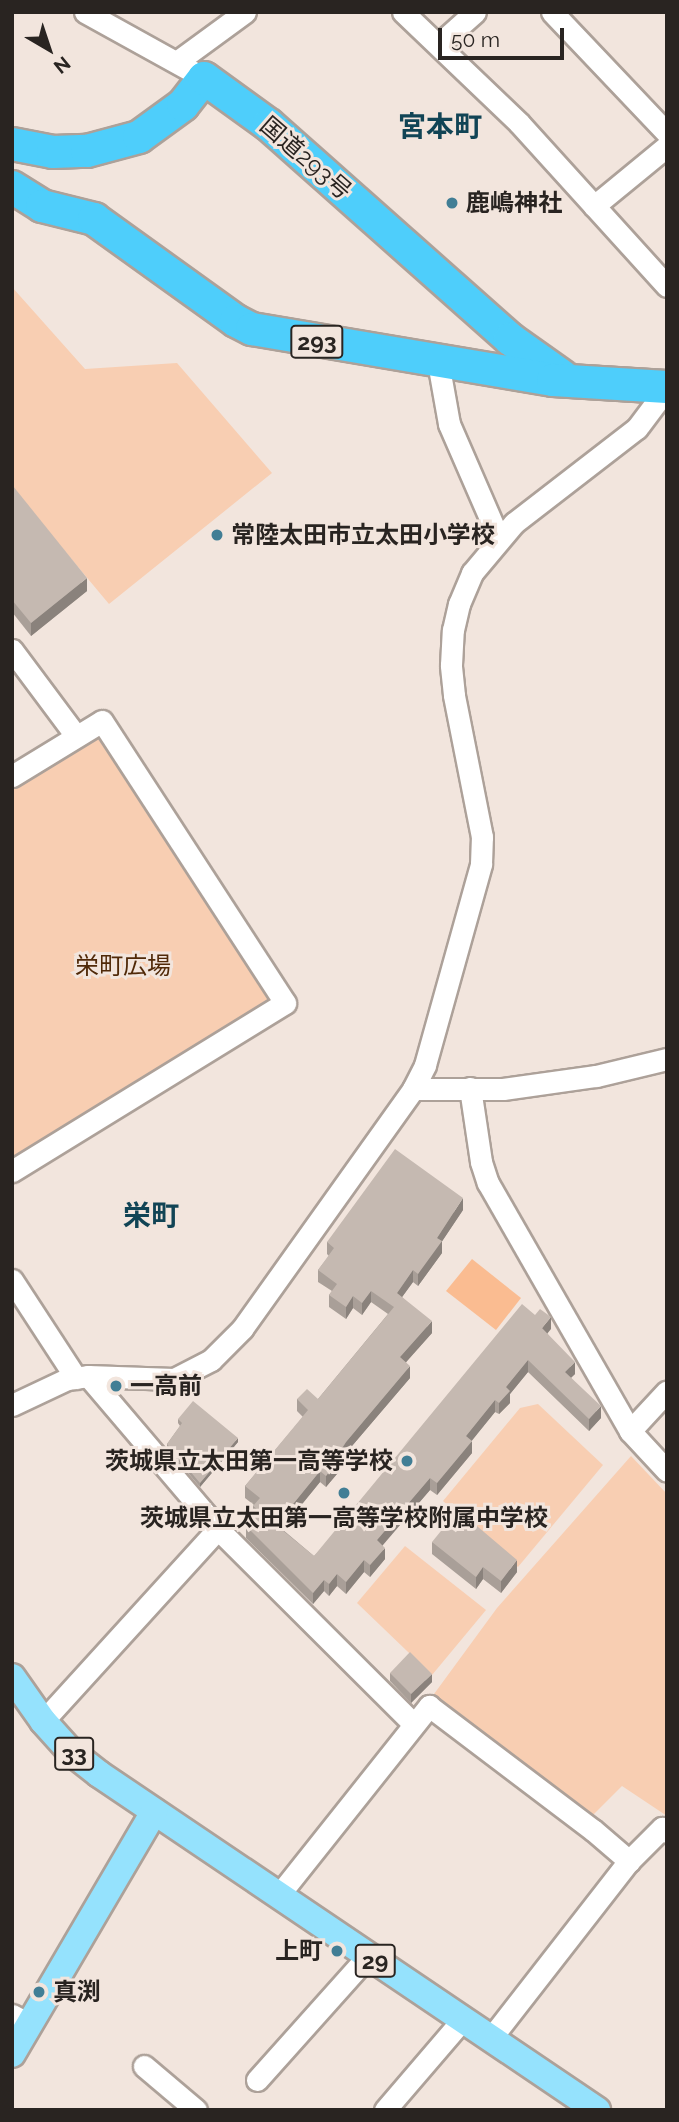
<!DOCTYPE html>
<meta charset="utf-8">
<style>
body{margin:0}
#map{position:relative;width:679px;height:2122px;overflow:hidden;background:#f2e5dd;font-family:Raleway,"Noto Sans JP",sans-serif}
div>[style]{position:absolute}
.green>*{inset:0;background:#f8ceb2}
.water>*{inset:0;background:#fabc91}
.roads{filter:drop-shadow(2px 0 #ada199) drop-shadow(-2px 0 #ada199) drop-shadow(0 2px #ada199) drop-shadow(0 -2px #ada199)}
.minor>*{height:21px;margin:-10.5px;padding:0 10.5px;transform-origin:10.5px;border-radius:10.5px;background:#fff}
.major>*{height:26px;margin:-13px;padding:0 13px;transform-origin:13px;border-radius:13px;background:#95e2fd}
.highway>*{height:32px;margin:-16px;padding:0 16px;transform-origin:16px;border-radius:16px;background:#4ecefb}
.wall>*{inset:0;background:#a99f98}
.shaded-wall>*{inset:0;background:#8a827c}
.building>*{inset:0;background:#c5b9b1}
.dots>*{width:19px;height:19px;translate:-50% -50%;box-sizing:border-box;border:4px solid #f2e5dd;border-radius:50%}
span{translate:-50% -50%;white-space:nowrap;text-align:center;line-height:1.15;-webkit-text-stroke:6px #f2e5dd;paint-order:stroke}
.shield-label span{padding:2px 5px;background:#f2e5dd;border:2px solid;border-radius:5px;-webkit-text-stroke-width:0}
.shield-label{font-size:23px;color:#292421;font-weight:700}
.street-label{font-size:24px;color:#292421}
.poi-label{font-size:24px;color:#292421;font-weight:700}
.left{translate:0 -50%;text-align:left}
.right{translate:-100% -50%;text-align:right}
.park-label{font-size:24px;color:#502908}
.quarter-label{font-size:28px;color:#145;font-weight:700}
.frame{position:absolute;inset:0;border:14px solid #292421;pointer-events:none}
.north{position:absolute;left:14px;top:14px;width:70px;height:70px;-webkit-text-stroke:5px #f2e5dd;paint-order:stroke;rotate:141deg;font-size:19px;font-weight:700;line-height:28px;text-align:center;color:#292421}
.north::after{content:'';display:block;margin:auto;width:24px;height:32px;background:#292421;clip-path:polygon(50% 0,100% 100%,50% 72%,0 100%)}
.scale{position:absolute;left:438px;top:28px;width:126px;height:32px;box-sizing:border-box;border:4px solid #292421;border-top:0;padding-left:9px;font-size:21px;line-height:24px;white-space:nowrap;color:#292421;-webkit-text-stroke:5px #f2e5dd;paint-order:stroke}
</style>
<div id="map">
<div class="green">
<div style="clip-path:polygon(12px 287px,85px 369px,177px 363px,272px 473px,109px 604px,12px 488px)"></div>
<div style="clip-path:polygon(100px 727px,276px 997px,12px 1165px,12px 782px)"></div>
<div style="clip-path:polygon(538px 1404px,603px 1465px,518px 1567px,443px 1501px,520px 1408px)"></div>
<div style="clip-path:polygon(631px 1456px,667px 1494px,667px 1816px,622px 1786px,593px 1815px,434px 1694px,497px 1608px)"></div>
<div style="clip-path:polygon(405px 1546px,486px 1610px,432px 1675px,357px 1603px)"></div>
</div>
<div class="water">
<div style="clip-path:polygon(472px 1259px,521px 1298px,496px 1330px,446px 1291px)"></div>
</div>
<div class="roads">
<div class="minor">
<div style="left:85px;top:12px;width:136px;rotate:29deg"></div>
<div style="left:403px;top:12px;width:161px;rotate:43.7deg"></div>
<div style="left:519px;top:123px;width:220px;rotate:47.8deg"></div>
<div style="left:552px;top:12px;width:167px;rotate:46.5deg"></div>
<div style="left:439px;top:44px;width:48px;rotate:-41.6deg"></div>
<div style="left:178px;top:61px;width:83px;rotate:-36.2deg"></div>
<div style="left:594px;top:206px;width:94px;rotate:-39.4deg"></div>
<div style="left:438px;top:362px;width:63px;rotate:79.9deg"></div>
<div style="left:449px;top:424px;width:125px;rotate:66.5deg"></div>
<div style="left:12px;top:650px;width:107px;rotate:53.3deg"></div>
<div style="left:12px;top:776px;width:105px;rotate:-31.4deg"></div>
<div style="left:102px;top:721px;width:336px;rotate:57deg"></div>
<div style="left:285px;top:1003px;width:321px;rotate:148.4deg"></div>
<div style="left:470px;top:1088px;width:75px;rotate:81.5deg"></div>
<div style="left:481px;top:1162px;width:22px;rotate:72deg"></div>
<div style="left:488px;top:1183px;width:286px;rotate:60.2deg"></div>
<div style="left:630px;top:1431px;width:54px;rotate:47.2deg"></div>
<div style="left:413px;top:1089px;width:90px"></div>
<div style="left:503px;top:1089px;width:94px;rotate:-8deg"></div>
<div style="left:596px;top:1076px;width:73px;rotate:-13.5deg"></div>
<div style="left:12px;top:1280px;width:117px;rotate:56.9deg"></div>
<div style="left:88px;top:1376px;width:201px;rotate:49.6deg"></div>
<div style="left:218px;top:1529px;width:276px;rotate:44.9deg"></div>
<div style="left:12px;top:1405px;width:61px;rotate:-25.3deg"></div>
<div style="left:67px;top:1379px;width:21px;rotate:-8deg"></div>
<div style="left:88px;top:1376px;width:86px;rotate:2deg"></div>
<div style="left:174px;top:1379px;width:42px;rotate:-27.2deg"></div>
<div style="left:211px;top:1360px;width:44px;rotate:-45deg"></div>
<div style="left:242px;top:1329px;width:295px;rotate:-54.5deg"></div>
<div style="left:413px;top:1089px;width:27px;rotate:-63deg"></div>
<div style="left:425px;top:1065px;width:209px;rotate:-74.4deg"></div>
<div style="left:481px;top:864px;width:27px;rotate:-88deg"></div>
<div style="left:482px;top:837px;width:145px;rotate:-101.2deg"></div>
<div style="left:454px;top:695px;width:30px;rotate:-96deg"></div>
<div style="left:451px;top:665px;width:35px;rotate:-87deg"></div>
<div style="left:453px;top:630px;width:27px;rotate:-77deg"></div>
<div style="left:459px;top:604px;width:34px;rotate:-67deg"></div>
<div style="left:472px;top:573px;width:65px;rotate:-50deg"></div>
<div style="left:514px;top:523px;width:155px;rotate:-37.7deg"></div>
<div style="left:637px;top:428px;width:50px;rotate:-53.1deg"></div>
<div style="left:630px;top:1431px;width:54px;rotate:-47.2deg"></div>
<div style="left:43px;top:1721px;width:260px;rotate:-47.7deg"></div>
<div style="left:278px;top:1896px;width:243px;rotate:-51.5deg"></div>
<div style="left:429px;top:1706px;width:206px;rotate:37.1deg"></div>
<div style="left:593px;top:1830px;width:48px;rotate:40.7deg"></div>
<div style="left:12px;top:2015px;width:19px;rotate:28deg"></div>
<div style="left:491px;top:2038px;width:224px;rotate:-52.1deg"></div>
<div style="left:629px;top:1861px;width:47px;rotate:-45deg"></div>
<div style="left:662px;top:1828px;width:6px;rotate:39deg"></div>
<div style="left:144px;top:2066px;width:68px;rotate:40.2deg"></div>
<div style="left:257px;top:2080px;width:166px;rotate:-48.2deg"></div>
<div style="left:385px;top:2110px;width:120px;rotate:-49.4deg"></div>
</div>
<div class="major">
<div style="left:12px;top:1677px;width:54px;rotate:54.8deg"></div>
<div style="left:43px;top:1721px;width:42px;rotate:47.9deg"></div>
<div style="left:71px;top:1752px;width:36px;rotate:38deg"></div>
<div style="left:99px;top:1774px;width:601px;rotate:34.01deg"></div>
<div style="left:12px;top:2054px;width:281px;rotate:-59.6deg"></div>
</div>
<div class="highway">
<div style="left:12px;top:144px;width:42px;rotate:11deg"></div>
<div style="left:53px;top:152px;width:34px;rotate:-2deg"></div>
<div style="left:87px;top:151px;width:54px;rotate:-15.1deg"></div>
<div style="left:139px;top:137px;width:54px;rotate:-36deg"></div>
<div style="left:183px;top:105px;width:34px;rotate:-52deg"></div>
<div style="left:204px;top:78px;width:80px;rotate:35.9deg"></div>
<div style="left:269px;top:125px;width:322px;rotate:41.6deg"></div>
<div style="left:510px;top:339px;width:64px;rotate:35.4deg"></div>
<div style="left:12px;top:187px;width:36px;rotate:32deg"></div>
<div style="left:42px;top:206px;width:54px;rotate:14deg"></div>
<div style="left:94px;top:219px;width:175px;rotate:35.7deg"></div>
<div style="left:236px;top:321px;width:18px;rotate:27deg"></div>
<div style="left:252px;top:329px;width:305px;rotate:9.6deg"></div>
<div style="left:553px;top:380px;width:114px;rotate:3.5deg"></div>
</div>
</div>
<div class="wall">
<div style="clip-path:polygon(12px 487px,87px 591px,31px 636px,12px 612px)"></div>
<div style="clip-path:polygon(463px 1210px,442px 1241px,442px 1253px,418px 1286px,413px 1282px,402px 1297px,432px 1333px,406px 1362px,410px 1378px,346px 1453px,342px 1460px,342px 1468px,326px 1487px,320px 1482px,282px 1529px,314px 1556px,551px 1329px,547px 1333px,575px 1374px,571px 1378px,601px 1418px,589px 1431px,528px 1372px,510px 1394px,510px 1403px,499px 1414px,495px 1412px,471px 1441px,472px 1453px,437px 1495px,430px 1490px,382px 1545px,385px 1559px,370px 1577px,364px 1572px,346px 1594px,337px 1586px,329px 1596px,324px 1591px,313px 1604px,246px 1538px,246px 1526px,253px 1517px,253px 1506px,254px 1505px,245px 1498px,245px 1486px,303px 1417px,297px 1411px,297px 1399px,318px 1399px,388px 1314px,371px 1302px,362px 1315px,353px 1308px,346px 1319px,329px 1307px,329px 1295px,332px 1291px,318px 1282px,318px 1270px,329px 1256px,327px 1254px,327px 1242px)"></div>
<div style="clip-path:polygon(178px 1419px,238px 1442px,200px 1487px,167px 1448px,167px 1444px,180px 1426px,178px 1423px)"></div>
<div style="clip-path:polygon(432px 1542px,517px 1572px,501px 1593px,483px 1579px,476px 1589px,432px 1554px)"></div>
<div style="clip-path:polygon(390px 1673px,432px 1682px,411px 1703px,390px 1681px)"></div>
</div>
<div class="shaded-wall">
<div style="clip-path:polygon(87px 578px,87px 591px,31px 636px,31px 623px)"></div>
<div style="clip-path:polygon(463px 1198px,463px 1210px,439px 1246px,442px 1241px,442px 1253px,418px 1286px,418px 1274px,437px 1238px)"></div>
<div style="clip-path:polygon(413px 1270px,413px 1282px,397px 1304px,397px 1293px)"></div>
<div style="clip-path:polygon(371px 1291px,371px 1302px,362px 1315px,362px 1303px)"></div>
<div style="clip-path:polygon(353px 1296px,353px 1308px,346px 1319px,346px 1307px)"></div>
<div style="clip-path:polygon(551px 1317px,551px 1329px,542px 1340px,542px 1328px)"></div>
<div style="clip-path:polygon(432px 1321px,432px 1333px,400px 1369px,400px 1357px)"></div>
<div style="clip-path:polygon(528px 1360px,528px 1372px,510px 1394px,510px 1403px,499px 1414px,499px 1403px,506px 1387px)"></div>
<div style="clip-path:polygon(575px 1362px,575px 1374px,565px 1383px,565px 1372px)"></div>
<div style="clip-path:polygon(410px 1366px,410px 1378px,346px 1453px,342px 1460px,342px 1468px,326px 1487px,326px 1476px,346px 1442px)"></div>
<div style="clip-path:polygon(495px 1400px,495px 1412px,466px 1448px,466px 1436px)"></div>
<div style="clip-path:polygon(601px 1406px,601px 1418px,589px 1431px,589px 1419px)"></div>
<div style="clip-path:polygon(238px 1438px,238px 1442px,200px 1487px,200px 1483px)"></div>
<div style="clip-path:polygon(472px 1441px,472px 1453px,437px 1495px,437px 1483px)"></div>
<div style="clip-path:polygon(320px 1471px,320px 1482px,276px 1536px,276px 1525px)"></div>
<div style="clip-path:polygon(430px 1478px,430px 1490px,377px 1552px,377px 1540px)"></div>
<div style="clip-path:polygon(385px 1548px,385px 1559px,370px 1577px,370px 1565px)"></div>
<div style="clip-path:polygon(364px 1560px,364px 1572px,346px 1594px,346px 1582px)"></div>
<div style="clip-path:polygon(517px 1560px,517px 1572px,501px 1593px,501px 1581px)"></div>
<div style="clip-path:polygon(483px 1567px,483px 1579px,476px 1589px,476px 1577px)"></div>
<div style="clip-path:polygon(337px 1574px,337px 1586px,329px 1596px,329px 1584px)"></div>
<div style="clip-path:polygon(324px 1580px,324px 1591px,313px 1604px,313px 1593px)"></div>
<div style="clip-path:polygon(432px 1674px,432px 1682px,411px 1703px,411px 1694px)"></div>
</div>
<div class="building">
<div style="clip-path:polygon(13px 486px,87px 578px,31px 623px,12px 600px,12px 487px)"></div>
<div style="clip-path:polygon(395px 1149px,463px 1198px,437px 1238px,442px 1241px,418px 1274px,413px 1270px,397px 1293px,432px 1321px,400px 1357px,410px 1366px,346px 1442px,338px 1454px,342px 1457px,326px 1476px,320px 1471px,276px 1525px,314px 1556px,522px 1304px,535px 1315px,540px 1309px,551px 1317px,542px 1328px,575px 1362px,565px 1372px,601px 1406px,589px 1419px,528px 1360px,506px 1387px,510px 1391px,499px 1403px,495px 1400px,466px 1436px,472px 1441px,437px 1483px,430px 1478px,377px 1540px,385px 1548px,370px 1565px,364px 1560px,346px 1582px,337px 1574px,329px 1584px,324px 1580px,313px 1593px,246px 1526px,258px 1510px,253px 1506px,260px 1498px,245px 1486px,308px 1410px,297px 1399px,307px 1389px,318px 1399px,394px 1307px,371px 1291px,362px 1303px,353px 1296px,346px 1307px,329px 1295px,337px 1284px,318px 1270px,334px 1248px,327px 1242px)"></div>
<div style="clip-path:polygon(193px 1401px,238px 1438px,200px 1483px,167px 1444px,182px 1423px,178px 1419px)"></div>
<div style="clip-path:polygon(458px 1510px,517px 1560px,501px 1581px,483px 1567px,476px 1577px,432px 1542px)"></div>
<div style="clip-path:polygon(410px 1652px,432px 1674px,411px 1694px,390px 1673px)"></div>
</div>
<div class="dots">
<div style="left:452px;top:203px;background:#417e95"></div>
<div style="left:217px;top:535px;background:#417e95"></div>
<div style="left:116px;top:1386px;background:#417e95"></div>
<div style="left:407px;top:1461px;background:#417e95"></div>
<div style="left:344px;top:1493px;background:#417e95"></div>
<div style="left:337px;top:1951px;background:#417e95"></div>
<div style="left:39px;top:1992px;background:#417e95"></div>
</div>
<div class="shield-label">
<span style="left:317px;top:342px">293</span>
<span style="left:74px;top:1754px">33</span>
<span style="left:375px;top:1961px">29</span>
</div>
<div class="street-label">
<span style="left:306px;top:158px;rotate:41deg">国道293号</span>
</div>
<div class="poi-label">
<span class="left" style="left:466px;top:203px">鹿嶋神社</span>
<span class="left" style="left:231px;top:535px">常陸太田市立太田小学校</span>
<span class="left" style="left:130px;top:1386px">一高前</span>
<span class="right" style="left:393px;top:1461px">茨城県立太田第一高等学校</span>
<span style="left:344px;top:1518px">茨城県立太田第一高等学校附属中学校</span>
<span class="right" style="left:323px;top:1951px">上町</span>
<span class="left" style="left:53px;top:1992px">真渕</span>
</div>
<div class="park-label">
<span style="left:123px;top:966px">栄町広場</span>
</div>
<div class="quarter-label">
<span style="left:440px;top:127px">宮本町</span>
<span style="left:151px;top:1216px">栄町</span>
</div>
<div class="frame"></div>
<div class="north">N</div>
<div class="scale">50 m</div>
</div>
